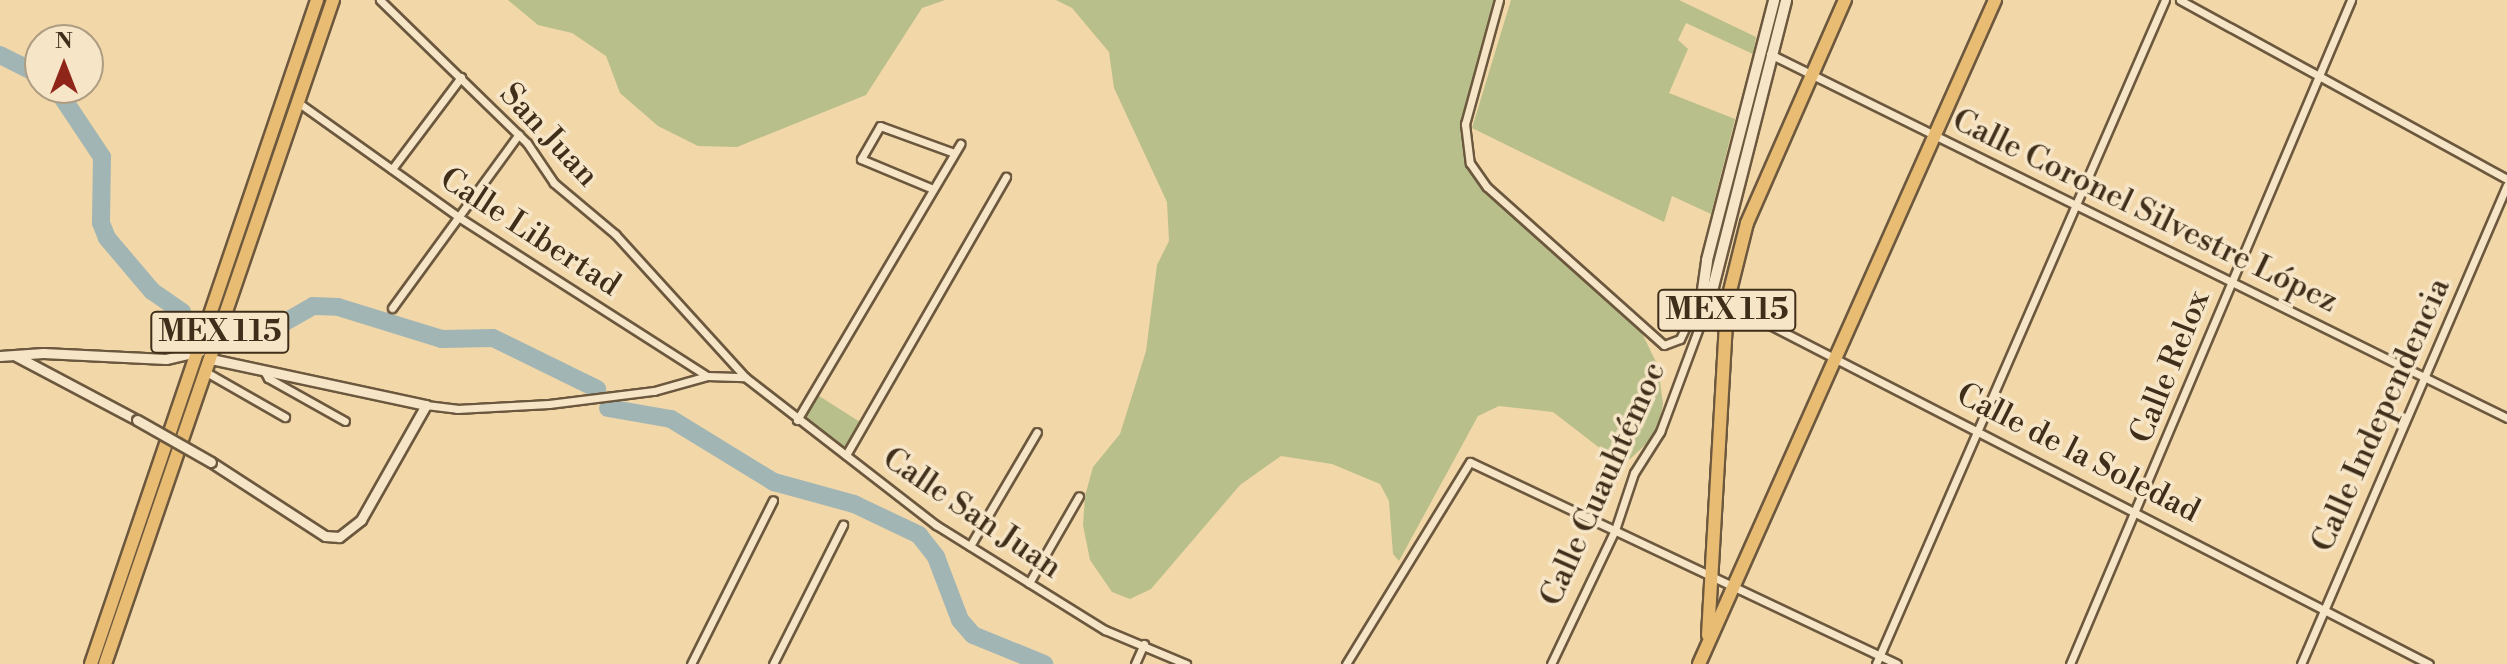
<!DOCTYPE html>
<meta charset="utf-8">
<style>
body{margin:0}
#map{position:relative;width:2507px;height:664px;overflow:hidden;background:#f2d7a9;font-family:"Libre Bodoni",serif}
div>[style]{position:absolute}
.green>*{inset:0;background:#b8bf8a}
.river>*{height:18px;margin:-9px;padding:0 9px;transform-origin:9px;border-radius:9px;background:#a1b6b4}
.roads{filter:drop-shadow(2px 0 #6c583e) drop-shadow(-2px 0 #6c583e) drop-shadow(0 2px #6c583e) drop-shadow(0 -2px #6c583e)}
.minor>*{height:7px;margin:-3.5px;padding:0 3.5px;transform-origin:3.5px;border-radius:3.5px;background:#f7e5c7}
.tertiary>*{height:9px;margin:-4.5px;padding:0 4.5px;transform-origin:4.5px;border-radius:4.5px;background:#f7e5c7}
.secondary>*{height:10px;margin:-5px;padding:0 5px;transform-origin:5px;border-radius:5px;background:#f7e5c7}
.primary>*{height:12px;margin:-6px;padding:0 6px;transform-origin:6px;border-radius:6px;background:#e9bc74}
.bridges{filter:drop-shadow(2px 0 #6c583e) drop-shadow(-2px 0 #6c583e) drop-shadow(0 2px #6c583e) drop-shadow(0 -2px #6c583e)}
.tertiary-bridge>*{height:9px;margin:-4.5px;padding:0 4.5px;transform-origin:4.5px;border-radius:4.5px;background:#f7e5c7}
span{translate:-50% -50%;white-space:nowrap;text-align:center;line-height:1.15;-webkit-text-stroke:7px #f7e5c7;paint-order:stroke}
.shield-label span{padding:2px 6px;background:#f7e5c7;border:2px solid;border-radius:6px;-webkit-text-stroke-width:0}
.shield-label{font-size:30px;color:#3f2e1a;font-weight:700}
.street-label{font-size:32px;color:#3f2e1a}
.north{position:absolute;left:24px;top:24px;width:80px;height:80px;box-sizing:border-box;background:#f7e5c7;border:2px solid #ad9c82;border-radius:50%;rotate:0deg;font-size:22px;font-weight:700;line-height:32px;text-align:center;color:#3f2e1a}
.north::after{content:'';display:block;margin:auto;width:28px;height:36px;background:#8f2418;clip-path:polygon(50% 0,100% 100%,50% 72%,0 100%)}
</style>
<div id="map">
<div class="green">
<div style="clip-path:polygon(508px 0,945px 0,922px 8px,866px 95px,737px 147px,698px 146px,658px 126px,620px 93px,606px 56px,572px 33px,538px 25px)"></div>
<div style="clip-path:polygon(1056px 0,1504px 0,1468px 127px,1472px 164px,1483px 180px,1636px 321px,1658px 366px,1663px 404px,1657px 434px,1630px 459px,1601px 449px,1553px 412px,1499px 406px,1478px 416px,1399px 561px,1393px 554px,1389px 501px,1380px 484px,1332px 464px,1281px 456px,1240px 485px,1151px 589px,1130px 599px,1112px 592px,1090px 560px,1083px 525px,1085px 496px,1093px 467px,1120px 434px,1146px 351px,1157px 265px,1169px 241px,1167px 202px,1114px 88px,1109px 52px,1072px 8px)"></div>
<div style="clip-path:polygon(1511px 0,1679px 0,1756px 37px,1753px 54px,1686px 23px,1678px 40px,1688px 49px,1669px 93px,1735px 119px,1711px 214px,1672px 196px,1664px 222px,1472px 128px)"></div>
<div style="clip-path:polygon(816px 394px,860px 422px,846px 450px,803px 416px)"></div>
</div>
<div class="river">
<div style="left:0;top:55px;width:45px;rotate:26.6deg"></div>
<div style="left:56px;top:88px;width:83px;rotate:56.3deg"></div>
<div style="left:102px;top:157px;width:66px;rotate:90.9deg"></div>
<div style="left:101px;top:223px;width:16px;rotate:68deg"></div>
<div style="left:107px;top:238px;width:70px;rotate:49.7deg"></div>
<div style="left:152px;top:291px;width:37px;rotate:35deg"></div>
<div style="left:239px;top:331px;width:32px;rotate:-2deg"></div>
<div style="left:271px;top:330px;width:48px;rotate:-29.7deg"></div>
<div style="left:313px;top:306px;width:25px;rotate:2deg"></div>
<div style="left:338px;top:307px;width:109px;rotate:17.1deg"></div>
<div style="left:442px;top:339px;width:51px;rotate:-1.1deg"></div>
<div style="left:493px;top:338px;width:116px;rotate:26.1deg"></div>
<div style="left:608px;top:408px;width:64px;rotate:9.9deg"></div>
<div style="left:671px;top:419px;width:121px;rotate:31.5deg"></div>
<div style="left:774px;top:482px;width:83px;rotate:15.4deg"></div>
<div style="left:854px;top:504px;width:72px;rotate:25.5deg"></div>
<div style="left:919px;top:535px;width:28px;rotate:52deg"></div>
<div style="left:936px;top:557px;width:67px;rotate:69.1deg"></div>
<div style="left:960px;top:620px;width:20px;rotate:49deg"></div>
<div style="left:973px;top:635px;width:77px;rotate:22.2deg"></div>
</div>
<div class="roads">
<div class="minor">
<div style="left:380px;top:0;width:205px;rotate:44.2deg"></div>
<div style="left:527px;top:143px;width:48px;rotate:56deg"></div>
<div style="left:554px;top:183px;width:80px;rotate:39.9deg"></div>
<div style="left:615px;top:234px;width:193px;rotate:47.7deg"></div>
<div style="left:745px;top:377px;width:242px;rotate:37.8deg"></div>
<div style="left:936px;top:525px;width:199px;rotate:31.9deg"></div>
<div style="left:1105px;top:630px;width:88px;rotate:22.8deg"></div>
<div style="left:1499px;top:0;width:129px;rotate:105.3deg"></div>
<div style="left:1465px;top:124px;width:39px;rotate:83deg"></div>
<div style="left:1470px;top:163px;width:29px;rotate:55deg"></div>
<div style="left:1487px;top:187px;width:237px;rotate:41.8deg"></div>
<div style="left:1664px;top:345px;width:17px;rotate:-21deg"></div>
<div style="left:1680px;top:339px;width:54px;rotate:-64.9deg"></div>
<div style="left:2180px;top:0;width:373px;rotate:28.7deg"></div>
<div style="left:1770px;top:54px;width:822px;rotate:26.28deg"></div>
<div style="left:299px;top:103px;width:198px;rotate:35.5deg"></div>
<div style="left:460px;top:218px;width:293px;rotate:32.6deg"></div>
<div style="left:707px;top:376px;width:38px;rotate:2deg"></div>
<div style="left:392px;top:169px;width:115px;rotate:-53.1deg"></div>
<div style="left:933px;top:189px;width:78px;rotate:-157.4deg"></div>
<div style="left:861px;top:159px;width:38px;rotate:-60deg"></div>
<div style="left:880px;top:126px;width:79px;rotate:20deg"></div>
<div style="left:1727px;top:303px;width:789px;rotate:27.21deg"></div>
<div style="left:392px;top:308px;width:215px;rotate:-53.9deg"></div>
<div style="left:264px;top:371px;width:8px;rotate:60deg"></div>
<div style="left:268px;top:378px;width:88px;rotate:29.2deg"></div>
<div style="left:206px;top:372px;width:91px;rotate:29.7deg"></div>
<div style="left:426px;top:405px;width:31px;rotate:7deg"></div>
<div style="left:457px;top:409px;width:92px;rotate:-3.1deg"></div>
<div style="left:549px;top:404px;width:106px;rotate:-7.1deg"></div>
<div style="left:654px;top:391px;width:55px;rotate:-15.8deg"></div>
<div style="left:797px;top:420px;width:321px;rotate:-59.4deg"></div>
<div style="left:846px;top:455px;width:321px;rotate:-60.1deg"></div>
<div style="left:970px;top:546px;width:132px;rotate:-59.6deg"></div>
<div style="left:1029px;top:583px;width:100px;rotate:-60.1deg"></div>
<div style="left:691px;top:664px;width:183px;rotate:-63.4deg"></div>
<div style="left:773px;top:664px;width:156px;rotate:-63.3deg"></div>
<div style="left:1135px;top:664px;width:22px;rotate:-66deg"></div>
<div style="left:1346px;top:664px;width:237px;rotate:-58.5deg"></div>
<div style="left:1470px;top:462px;width:472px;rotate:25.3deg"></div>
<div style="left:1551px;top:664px;width:148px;rotate:-64.5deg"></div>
<div style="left:1615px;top:530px;width:60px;rotate:-71.6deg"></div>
<div style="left:1634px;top:473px;width:49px;rotate:-57.6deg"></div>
<div style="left:1660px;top:432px;width:146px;rotate:-69.6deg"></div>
<div style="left:1876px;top:664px;width:724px;rotate:-66.48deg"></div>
<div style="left:2070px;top:664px;width:721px;rotate:-67.06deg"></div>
<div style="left:2301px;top:664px;width:521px;rotate:-66.73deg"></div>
</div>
<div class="tertiary">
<div style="left:0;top:356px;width:43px;rotate:-4deg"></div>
<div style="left:43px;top:353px;width:123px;rotate:2.8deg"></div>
<div style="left:166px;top:359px;width:35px;rotate:-13deg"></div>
<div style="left:16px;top:356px;width:137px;rotate:27.9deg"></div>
<div style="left:211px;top:359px;width:220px;rotate:12.1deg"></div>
<div style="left:426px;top:405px;width:132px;rotate:119.5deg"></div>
<div style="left:361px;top:520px;width:28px;rotate:142deg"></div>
<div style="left:339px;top:537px;width:14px;rotate:-176deg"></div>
<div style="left:325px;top:536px;width:136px;rotate:-147deg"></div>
</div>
<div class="secondary">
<div style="left:1711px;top:295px;width:304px;rotate:-75.7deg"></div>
<div style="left:1727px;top:303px;width:27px;rotate:-152deg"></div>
<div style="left:1703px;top:290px;width:30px;rotate:-82deg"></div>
<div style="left:1707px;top:260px;width:268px;rotate:-75.5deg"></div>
</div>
<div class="primary">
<div style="left:1708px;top:635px;width:333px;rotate:-86.7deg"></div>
<div style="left:1727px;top:303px;width:82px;rotate:-76deg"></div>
<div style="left:1747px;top:223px;width:244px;rotate:-66.3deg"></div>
<div style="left:91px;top:664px;width:701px;rotate:-71.2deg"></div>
<div style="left:105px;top:664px;width:702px;rotate:-71.05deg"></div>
<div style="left:1699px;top:664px;width:727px;rotate:-65.97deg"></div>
</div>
</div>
<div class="bridges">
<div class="tertiary-bridge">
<div style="left:137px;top:420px;width:85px;rotate:29.6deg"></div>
</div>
</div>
<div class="shield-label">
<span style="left:1727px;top:310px">MEX 115</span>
<span style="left:220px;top:332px">MEX 115</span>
</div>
<div class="street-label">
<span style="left:549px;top:135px;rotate:47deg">San Juan</span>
<span style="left:2145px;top:211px;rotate:26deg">Calle Coronel Silvestre López</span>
<span style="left:530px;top:232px;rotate:33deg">Calle Libertad</span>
<span style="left:2170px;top:367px;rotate:-68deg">Calle Relox</span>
<span style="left:2381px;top:415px;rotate:-66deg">Calle Independencia</span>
<span style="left:2078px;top:453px;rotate:27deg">Calle de la Soledad</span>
<span style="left:1603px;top:484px;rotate:-66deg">Calle Cuauhtémoc</span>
<span style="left:972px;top:513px;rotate:34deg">Calle San Juan</span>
</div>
<div class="north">N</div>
</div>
